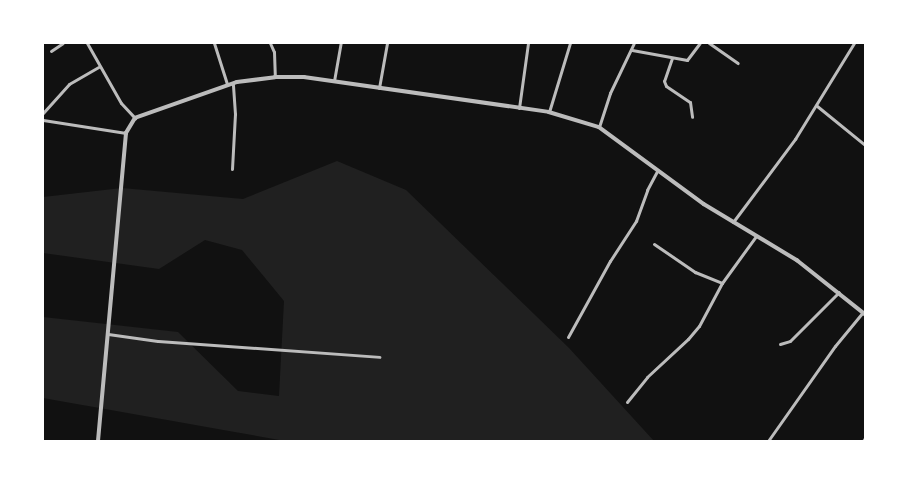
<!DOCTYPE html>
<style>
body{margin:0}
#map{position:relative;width:908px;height:484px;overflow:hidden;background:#111;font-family:Signika,sans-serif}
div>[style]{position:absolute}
.green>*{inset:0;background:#202020}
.minor>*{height:3px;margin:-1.5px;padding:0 1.5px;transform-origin:1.5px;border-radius:1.5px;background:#bcbcbc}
.tertiary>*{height:3.5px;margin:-1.75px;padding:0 1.75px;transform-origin:1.75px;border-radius:1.75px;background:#bcbcbc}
span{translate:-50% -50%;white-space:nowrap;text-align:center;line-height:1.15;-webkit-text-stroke:4px #fff;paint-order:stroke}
.frame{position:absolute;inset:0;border:44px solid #fff;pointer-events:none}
</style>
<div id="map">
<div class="green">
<div style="clip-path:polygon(337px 161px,406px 190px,569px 348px,654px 441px,285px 441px,43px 398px,43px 317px,178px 332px,238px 391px,279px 396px,284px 301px,242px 250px,205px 240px,159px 269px,43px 253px,43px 197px,122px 188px,243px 199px)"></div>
</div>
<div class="minor">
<div style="left:87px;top:43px;width:69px;rotate:60.5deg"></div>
<div style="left:121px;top:103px;width:21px;rotate:47deg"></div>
<div style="left:214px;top:43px;width:43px;rotate:72.4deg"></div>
<div style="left:270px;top:43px;width:10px;rotate:66deg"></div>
<div style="left:274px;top:52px;width:25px;rotate:88deg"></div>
<div style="left:709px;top:43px;width:35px;rotate:35deg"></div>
<div style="left:632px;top:50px;width:56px;rotate:10.3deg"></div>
<div style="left:687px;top:60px;width:21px;rotate:-53deg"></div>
<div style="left:51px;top:51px;width:14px;rotate:-34deg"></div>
<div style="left:672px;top:58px;width:24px;rotate:109deg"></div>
<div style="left:664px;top:81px;width:5px;rotate:68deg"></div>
<div style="left:666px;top:86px;width:29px;rotate:34deg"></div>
<div style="left:690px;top:102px;width:15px;rotate:82deg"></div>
<div style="left:334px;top:81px;width:39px;rotate:-80deg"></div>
<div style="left:379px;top:88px;width:46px;rotate:-79.9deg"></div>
<div style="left:817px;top:106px;width:62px;rotate:39.1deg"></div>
<div style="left:519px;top:108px;width:66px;rotate:-82.1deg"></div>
<div style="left:549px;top:112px;width:72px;rotate:-73.1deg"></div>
<div style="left:43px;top:113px;width:39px;rotate:-48deg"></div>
<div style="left:69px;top:84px;width:34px;rotate:-30deg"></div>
<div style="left:43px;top:120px;width:84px;rotate:8.9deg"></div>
<div style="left:599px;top:127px;width:36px;rotate:-72deg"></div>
<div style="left:610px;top:93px;width:55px;rotate:-64.4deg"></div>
<div style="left:232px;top:169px;width:55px;rotate:-86.9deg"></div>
<div style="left:235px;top:114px;width:31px;rotate:-94deg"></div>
<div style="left:733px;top:222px;width:104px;rotate:-53.2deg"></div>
<div style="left:795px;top:139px;width:113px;rotate:-58.4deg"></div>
<div style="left:654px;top:244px;width:50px;rotate:34.3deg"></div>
<div style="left:695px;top:272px;width:29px;rotate:22deg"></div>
<div style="left:108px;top:334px;width:50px;rotate:8deg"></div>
<div style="left:158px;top:341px;width:222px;rotate:4.1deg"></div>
<div style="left:568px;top:337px;width:87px;rotate:-61.1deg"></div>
<div style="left:610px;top:261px;width:48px;rotate:-57deg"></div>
<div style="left:636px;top:221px;width:33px;rotate:-70deg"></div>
<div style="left:647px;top:190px;width:21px;rotate:-62deg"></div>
<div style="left:780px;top:344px;width:10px;rotate:-17deg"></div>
<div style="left:790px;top:341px;width:69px;rotate:-45deg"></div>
<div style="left:627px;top:402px;width:32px;rotate:-51deg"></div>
<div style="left:647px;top:377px;width:56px;rotate:-42.8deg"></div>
<div style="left:688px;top:339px;width:17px;rotate:-50deg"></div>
<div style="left:699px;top:326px;width:49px;rotate:-61.9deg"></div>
<div style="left:722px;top:283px;width:58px;rotate:-54.1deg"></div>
<div style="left:768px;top:441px;width:116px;rotate:-54.8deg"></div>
<div style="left:835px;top:346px;width:44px;rotate:-50.5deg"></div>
<div style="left:863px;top:441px;width:4px;rotate:-56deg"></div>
</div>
<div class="tertiary">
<div style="left:98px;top:441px;width:309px;rotate:-84.8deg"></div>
<div style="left:126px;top:133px;width:17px;rotate:-59deg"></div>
<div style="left:135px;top:118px;width:108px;rotate:-19.4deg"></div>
<div style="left:237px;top:82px;width:38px;rotate:-7deg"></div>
<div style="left:275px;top:77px;width:29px"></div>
<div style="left:304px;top:77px;width:247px;rotate:8.1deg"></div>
<div style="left:549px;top:112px;width:52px;rotate:16.7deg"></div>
<div style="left:599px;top:127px;width:130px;rotate:36.3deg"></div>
<div style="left:704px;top:204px;width:109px;rotate:31.1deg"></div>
<div style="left:797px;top:260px;width:87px;rotate:38.5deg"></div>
</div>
<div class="frame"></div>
</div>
